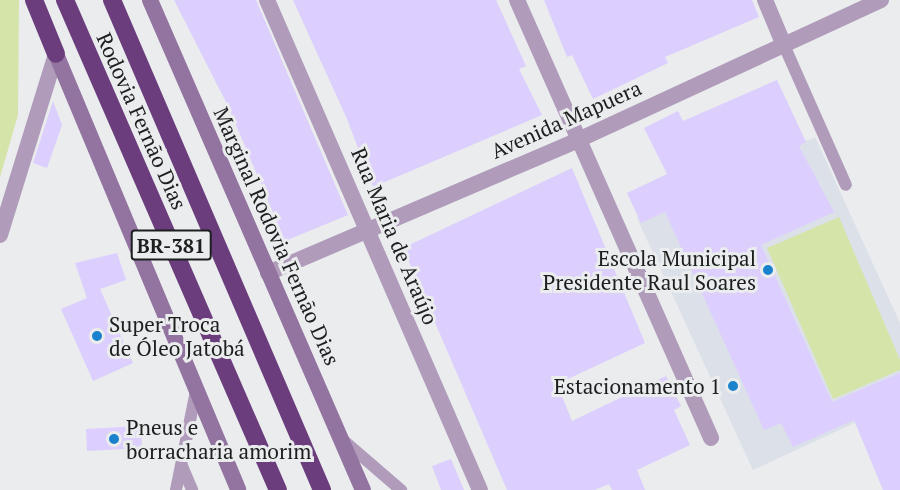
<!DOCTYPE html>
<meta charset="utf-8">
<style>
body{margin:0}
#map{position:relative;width:900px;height:490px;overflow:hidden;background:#eaecee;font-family:"PT Serif",serif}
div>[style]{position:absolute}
.built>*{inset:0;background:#dbe0e9}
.green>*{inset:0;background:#d5e4a8}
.building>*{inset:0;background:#dcceff}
.service>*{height:12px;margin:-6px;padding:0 6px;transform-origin:6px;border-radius:6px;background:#b09bba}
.minor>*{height:16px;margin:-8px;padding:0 8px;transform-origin:8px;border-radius:8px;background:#b09bba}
.tertiary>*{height:16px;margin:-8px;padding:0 8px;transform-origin:8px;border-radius:8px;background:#b09bba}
.secondary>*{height:16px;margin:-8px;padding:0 8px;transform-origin:8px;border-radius:8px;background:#9373a0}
.motorway>*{height:18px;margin:-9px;padding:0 9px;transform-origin:9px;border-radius:9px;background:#6b3d7d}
.dots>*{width:16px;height:16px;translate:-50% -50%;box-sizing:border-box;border:3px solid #eaecee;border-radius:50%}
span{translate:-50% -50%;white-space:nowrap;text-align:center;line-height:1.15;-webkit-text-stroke:6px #eaecee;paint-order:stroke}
.shield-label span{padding:2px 4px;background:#eaecee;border:2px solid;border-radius:4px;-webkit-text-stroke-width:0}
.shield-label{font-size:20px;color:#1d1e1e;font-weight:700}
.street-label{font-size:21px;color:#1d1e1e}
.poi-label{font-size:21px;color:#1d1e1e}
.right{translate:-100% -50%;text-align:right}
.left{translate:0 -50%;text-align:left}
</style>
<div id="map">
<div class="built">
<div style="clip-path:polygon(815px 137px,900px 323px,900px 402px,753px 470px,637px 218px)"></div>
</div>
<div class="green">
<div style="clip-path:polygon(0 0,19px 0,18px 115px,0 177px)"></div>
<div style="clip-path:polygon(839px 217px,900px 360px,900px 370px,833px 399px,767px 248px)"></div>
</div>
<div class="building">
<div style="clip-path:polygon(174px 0,256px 0,348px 215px,285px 241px,228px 106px)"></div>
<div style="clip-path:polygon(293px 0,496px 0,526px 66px,519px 69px,542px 115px,373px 187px,347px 119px)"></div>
<div style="clip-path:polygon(544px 0,752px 0,759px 17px,665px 57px,668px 63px,593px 99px,572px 55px,567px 57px)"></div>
<div style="clip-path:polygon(777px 80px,806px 142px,799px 146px,834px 212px,761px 245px,832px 402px,900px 373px,900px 490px,883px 490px,854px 420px,793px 447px,781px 423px,764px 430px,665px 212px,641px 223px,627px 193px,667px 174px,644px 128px,678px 111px,683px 121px)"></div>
<div style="clip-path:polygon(53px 101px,62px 125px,47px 168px,33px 163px)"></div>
<div style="clip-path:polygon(572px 168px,645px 343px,557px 384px,572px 421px,666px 376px,681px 406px,674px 410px,690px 445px,637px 470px,645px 490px,612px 490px,609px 484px,595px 490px,507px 490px,403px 248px)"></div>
<div style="clip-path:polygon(117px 253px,126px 280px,100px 289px,133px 363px,93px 381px,61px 309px,87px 298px,75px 263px)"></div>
<div style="clip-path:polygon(141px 426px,142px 448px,87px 451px,86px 429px)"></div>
<div style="clip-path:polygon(451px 459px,464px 490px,441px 490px,432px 466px)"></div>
</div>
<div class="service">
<div style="left:783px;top:43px;width:155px;rotate:66.1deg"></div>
<div style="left:343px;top:440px;width:77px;rotate:40.8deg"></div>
<div style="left:182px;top:466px;width:26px;rotate:67deg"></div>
<div style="left:176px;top:490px;width:101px;rotate:-78.6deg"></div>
</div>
<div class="minor">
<div style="left:517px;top:0;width:479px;rotate:66.1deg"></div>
<div style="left:765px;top:0;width:47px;rotate:67.3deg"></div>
<div style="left:0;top:235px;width:189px;rotate:-72.8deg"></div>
<div style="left:268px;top:273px;width:335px;rotate:-23.2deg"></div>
<div style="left:576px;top:141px;width:336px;rotate:-24.8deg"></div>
</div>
<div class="tertiary">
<div style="left:267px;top:0;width:534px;rotate:66.51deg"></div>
</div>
<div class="secondary">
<div style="left:150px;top:0;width:534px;rotate:66.51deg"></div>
<div style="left:56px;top:54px;width:472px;rotate:67.3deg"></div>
</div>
<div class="motorway">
<div style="left:34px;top:0;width:58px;rotate:67.8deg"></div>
<div style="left:65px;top:0;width:534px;rotate:66.51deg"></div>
<div style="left:112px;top:0;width:533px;rotate:66.8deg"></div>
</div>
<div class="dots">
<div style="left:768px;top:270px;background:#1a82cc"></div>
<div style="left:97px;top:336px;background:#1a82cc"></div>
<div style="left:733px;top:386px;background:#1a82cc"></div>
<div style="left:114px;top:439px;background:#1a82cc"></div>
</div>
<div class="shield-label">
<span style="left:171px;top:245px">BR-381</span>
</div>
<div class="street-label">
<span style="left:566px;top:119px;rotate:-24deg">Avenida Mapuera</span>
<span style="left:142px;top:121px;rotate:66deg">Rodovia Fernão Dias</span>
<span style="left:277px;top:236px;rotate:66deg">Marginal Rodovia Fernão Dias</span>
<span style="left:395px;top:236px;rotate:67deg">Rua Maria de Araújo</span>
</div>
<div class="poi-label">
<span class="right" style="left:756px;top:270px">Escola Municipal<br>Presidente Raul Soares</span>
<span class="left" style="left:109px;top:336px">Super Troca<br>de Óleo Jatobá</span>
<span class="right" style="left:721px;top:386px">Estacionamento 1</span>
<span class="left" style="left:126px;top:439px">Pneus e<br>borracharia amorim</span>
</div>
</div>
